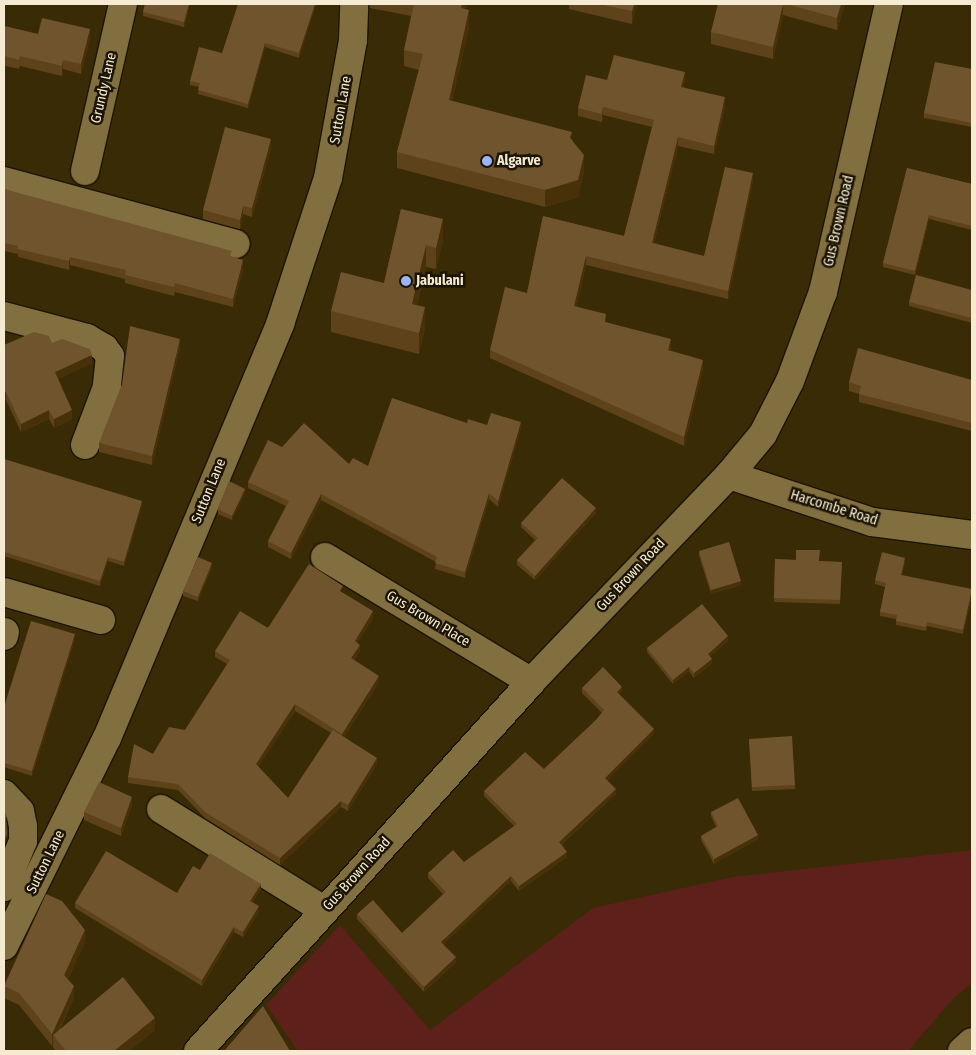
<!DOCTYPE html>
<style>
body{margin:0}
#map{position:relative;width:976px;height:1055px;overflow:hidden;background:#382b05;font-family:"Fira Sans Condensed",sans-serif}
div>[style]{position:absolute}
.green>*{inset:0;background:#5e201a}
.roads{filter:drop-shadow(1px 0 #1d1400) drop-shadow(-1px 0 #1d1400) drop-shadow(0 1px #1d1400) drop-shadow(0 -1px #1d1400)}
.minor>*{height:28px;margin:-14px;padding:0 14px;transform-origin:14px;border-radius:14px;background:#816f40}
.wall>*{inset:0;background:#5e4219}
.shaded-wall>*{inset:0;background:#483109}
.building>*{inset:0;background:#6f542d}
.dots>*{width:14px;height:14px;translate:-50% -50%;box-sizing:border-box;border:2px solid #1b1402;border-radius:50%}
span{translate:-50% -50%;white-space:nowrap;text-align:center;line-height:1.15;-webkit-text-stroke:5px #1b1402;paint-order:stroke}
.street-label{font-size:14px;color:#f5ebd2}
.poi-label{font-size:14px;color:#f5ebd2;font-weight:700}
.left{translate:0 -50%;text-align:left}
.frame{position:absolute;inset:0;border:5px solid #f5ebd2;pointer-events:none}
</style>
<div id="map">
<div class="green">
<div style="clip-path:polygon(972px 850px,972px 983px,953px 999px,908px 1051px,298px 1051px,266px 1005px,340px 925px,430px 1030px,593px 908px,733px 877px)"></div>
</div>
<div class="roads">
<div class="minor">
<div style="left:85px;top:171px;width:171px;rotate:-77.2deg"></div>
<div style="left:4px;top:181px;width:240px;rotate:15.2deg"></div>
<div style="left:4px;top:316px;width:86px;rotate:14.8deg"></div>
<div style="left:87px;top:338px;width:20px;rotate:30deg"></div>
<div style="left:104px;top:348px;width:10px;rotate:53deg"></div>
<div style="left:110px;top:356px;width:31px;rotate:96deg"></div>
<div style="left:107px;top:387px;width:62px;rotate:110.8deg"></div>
<div style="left:729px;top:475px;width:151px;rotate:18.2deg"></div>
<div style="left:872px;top:522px;width:101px;rotate:7.4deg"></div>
<div style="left:325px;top:557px;width:241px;rotate:31.2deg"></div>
<div style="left:4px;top:592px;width:101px;rotate:16.1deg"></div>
<div style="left:4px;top:636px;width:4px;rotate:-76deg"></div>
<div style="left:4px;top:794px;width:23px;rotate:47deg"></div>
<div style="left:20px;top:811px;width:15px;rotate:79deg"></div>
<div style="left:23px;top:826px;width:15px;rotate:90deg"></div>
<div style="left:23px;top:841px;width:50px;rotate:112.4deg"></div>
<div style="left:161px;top:809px;width:192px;rotate:31.8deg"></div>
<div style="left:4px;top:946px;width:232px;rotate:-63.7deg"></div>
<div style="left:107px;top:738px;width:449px;rotate:-67.3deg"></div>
<div style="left:280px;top:324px;width:154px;rotate:-71.8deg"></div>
<div style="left:328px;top:178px;width:140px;rotate:-79.7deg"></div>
<div style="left:353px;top:40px;width:36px;rotate:-88deg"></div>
<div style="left:198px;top:1051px;width:497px;rotate:-47.9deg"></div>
<div style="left:531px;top:682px;width:286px;rotate:-46.3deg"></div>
<div style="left:729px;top:475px;width:53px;rotate:-50.3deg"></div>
<div style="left:763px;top:434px;width:59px;rotate:-63deg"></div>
<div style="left:790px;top:381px;width:95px;rotate:-69.7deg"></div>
<div style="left:823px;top:292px;width:295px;rotate:-77.1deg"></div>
<div style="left:962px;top:1051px;width:13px;rotate:-42deg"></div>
</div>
</div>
<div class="wall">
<div style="clip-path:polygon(145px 4px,190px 4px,184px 27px,143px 16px,143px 12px)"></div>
<div style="clip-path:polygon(316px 4px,299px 58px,265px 47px,248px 108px,198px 94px,199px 87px,190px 85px,190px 81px,222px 53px)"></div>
<div style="clip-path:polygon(369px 4px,466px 4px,465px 9px,469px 27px,452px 101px,572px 139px,584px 172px,578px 197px,545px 207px,397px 168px,397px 152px,419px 70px,404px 66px,404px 50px,411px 16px,370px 8px)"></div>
<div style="clip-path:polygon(569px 4px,636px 4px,632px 24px,569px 9px)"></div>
<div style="clip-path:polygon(718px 4px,845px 4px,837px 30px,783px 15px,773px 59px,711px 44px,711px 32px)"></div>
<div style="clip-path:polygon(4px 26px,38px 34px,90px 39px,81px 74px,63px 69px,62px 76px,20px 66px,19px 69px,5px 66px,4px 69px)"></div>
<div style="clip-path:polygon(972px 69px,972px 127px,924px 118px,924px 113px)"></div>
<div style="clip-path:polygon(607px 80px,685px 81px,683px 87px,725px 106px,714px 154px,678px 146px,654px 243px,704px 256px,753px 181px,728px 299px,586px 265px,576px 307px,606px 322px,671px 348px,670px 351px,703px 368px,684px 446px,490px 358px,490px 350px,527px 293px,543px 216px,624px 236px,652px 127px,603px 115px,602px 122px,578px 116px,578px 108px)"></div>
<div style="clip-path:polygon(271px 148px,252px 217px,243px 214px,240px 229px,203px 219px,203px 210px)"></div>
<div style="clip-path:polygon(907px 168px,972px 184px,972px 230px,929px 219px,915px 275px,883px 267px,883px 263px)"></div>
<div style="clip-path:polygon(4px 189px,232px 257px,243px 269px,233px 307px,175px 292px,174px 296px,125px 283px,125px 279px,70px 265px,69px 270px,18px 257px,18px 254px,4px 251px)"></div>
<div style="clip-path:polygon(401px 209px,443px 240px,436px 269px,426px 267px,417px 305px,425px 328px,419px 354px,331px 332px,331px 311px,384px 283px)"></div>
<div style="clip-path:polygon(972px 290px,972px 323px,909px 306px,909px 302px)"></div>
<div style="clip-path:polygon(52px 343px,92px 363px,58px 379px,72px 419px,54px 428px,49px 419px,21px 432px,6px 400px,4px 401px,4px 345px)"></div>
<div style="clip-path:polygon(180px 347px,152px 465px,99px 452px,99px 443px)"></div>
<div style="clip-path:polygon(972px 380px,972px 431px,859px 402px,859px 394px,849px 391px,849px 382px)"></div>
<div style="clip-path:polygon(467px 423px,521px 428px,498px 507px,489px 499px,465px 578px,435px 569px,436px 562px,321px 500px,291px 559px,268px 547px,268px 541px,286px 506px,248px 488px,248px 482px,282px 447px,349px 464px,368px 466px)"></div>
<div style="clip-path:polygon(4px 459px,142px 505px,124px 566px,108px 561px,100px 586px,4px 556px)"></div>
<div style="clip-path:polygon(245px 493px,232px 520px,218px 514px,218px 509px)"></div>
<div style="clip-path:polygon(596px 513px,535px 580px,517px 565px,517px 560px,535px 540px,521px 527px,521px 523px)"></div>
<div style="clip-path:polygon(699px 551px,741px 585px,711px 594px,699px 556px)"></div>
<div style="clip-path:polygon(775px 559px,842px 562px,840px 604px,774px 602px)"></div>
<div style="clip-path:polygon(905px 562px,902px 575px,972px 594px,963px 634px,927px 626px,926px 631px,896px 625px,896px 619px,880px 616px,880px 612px,885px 587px,875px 584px,875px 580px)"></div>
<div style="clip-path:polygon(212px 567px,198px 601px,183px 596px,183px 591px)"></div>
<div style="clip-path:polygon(evenodd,343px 593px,373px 618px,357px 643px,360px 651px,354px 660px,379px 682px,344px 737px,377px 764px,348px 811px,341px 807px,280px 865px,205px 818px,178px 790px,128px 783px,128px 777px,153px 754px,185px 730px,227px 664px,215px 657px,215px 651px,343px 593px,295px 711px,331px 733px,288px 798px,258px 767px,295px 711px)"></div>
<div style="clip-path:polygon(75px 639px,32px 776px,4px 767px,4px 707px)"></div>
<div style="clip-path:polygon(728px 641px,710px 656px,712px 663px,694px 678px,689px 671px,673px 684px,647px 652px,647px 648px)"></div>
<div style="clip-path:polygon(582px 688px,622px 691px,619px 694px,654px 734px,607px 780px,616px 794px,562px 844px,567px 857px,519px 891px,511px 881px,443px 944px,456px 962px,424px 992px,357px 919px,357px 914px,402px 933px,443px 894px,428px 878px,428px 873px,464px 862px,514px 826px,484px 796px,484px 791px,544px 769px,596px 720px,602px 713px,582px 693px)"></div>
<div style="clip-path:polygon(749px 739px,795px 785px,795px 789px,752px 791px)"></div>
<div style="clip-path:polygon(132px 805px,121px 836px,84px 820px,84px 812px)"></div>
<div style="clip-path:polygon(711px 812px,758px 839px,714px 864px,701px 840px,701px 836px,716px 827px,711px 816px)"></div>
<div style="clip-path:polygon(200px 870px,261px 889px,252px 903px,259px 912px,243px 937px,234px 932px,202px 986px,75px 908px,75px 903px,177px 893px)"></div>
<div style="clip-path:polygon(85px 942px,68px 979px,74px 998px,60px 1029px,155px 1030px,129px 1051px,56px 1051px,53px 1047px,53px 1044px,52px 1046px,19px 1005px,4px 998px,4px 986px)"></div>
</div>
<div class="shaded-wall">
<div style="clip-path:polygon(189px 4px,190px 4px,184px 27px,184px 22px)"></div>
<div style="clip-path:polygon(315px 4px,316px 4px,299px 58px,299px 53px)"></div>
<div style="clip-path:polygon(462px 4px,466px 4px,461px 25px,461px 8px)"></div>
<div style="clip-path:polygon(634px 4px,636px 4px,632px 24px,632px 11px)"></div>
<div style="clip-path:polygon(783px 4px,783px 15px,773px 59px,773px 47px)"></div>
<div style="clip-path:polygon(841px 4px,845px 4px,837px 30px,837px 18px)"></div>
<div style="clip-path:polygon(469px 10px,469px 27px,449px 117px,449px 100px)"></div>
<div style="clip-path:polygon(90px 29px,90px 39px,81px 74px,81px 64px)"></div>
<div style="clip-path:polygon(265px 43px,265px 47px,248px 108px,248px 104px)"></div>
<div style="clip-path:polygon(5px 56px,5px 66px,4px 69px,4px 60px)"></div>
<div style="clip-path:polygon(63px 60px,63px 69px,62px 76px,62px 66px)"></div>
<div style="clip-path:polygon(685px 72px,685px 81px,681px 95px,681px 87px)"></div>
<div style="clip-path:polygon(725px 97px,725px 106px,714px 154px,714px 146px)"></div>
<div style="clip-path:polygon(603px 107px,603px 115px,602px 122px,602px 114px)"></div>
<div style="clip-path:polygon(678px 137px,678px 146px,652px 251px,652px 243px)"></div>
<div style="clip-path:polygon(271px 139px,271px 148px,252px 217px,252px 208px)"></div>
<div style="clip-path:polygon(584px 155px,584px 172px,578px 197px,545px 207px,545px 190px)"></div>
<div style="clip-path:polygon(753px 173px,753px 181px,728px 299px,728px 291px)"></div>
<div style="clip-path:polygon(243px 206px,243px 214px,240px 229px,240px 220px)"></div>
<div style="clip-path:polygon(929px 215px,929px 219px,915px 275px,915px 271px)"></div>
<div style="clip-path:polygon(443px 219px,443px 240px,436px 269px,436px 248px)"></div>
<div style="clip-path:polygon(426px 245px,426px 267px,412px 325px,412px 304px)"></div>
<div style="clip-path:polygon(586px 256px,586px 265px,574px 315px,574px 306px)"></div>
<div style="clip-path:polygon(70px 257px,70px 265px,69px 270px,69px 261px)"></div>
<div style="clip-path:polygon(243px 260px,243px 269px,233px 307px,233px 299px)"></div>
<div style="clip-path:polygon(425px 307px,425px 328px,419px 354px,419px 333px)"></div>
<div style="clip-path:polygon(180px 339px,180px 347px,152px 465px,152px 456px)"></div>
<div style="clip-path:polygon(671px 339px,671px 348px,668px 358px,668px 350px)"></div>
<div style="clip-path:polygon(92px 355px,92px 363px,55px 381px,55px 372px)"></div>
<div style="clip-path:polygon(703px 360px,703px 368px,684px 446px,684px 437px)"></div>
<div style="clip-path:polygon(6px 392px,6px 400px,4px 401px,4px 393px)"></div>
<div style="clip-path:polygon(49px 410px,49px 419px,21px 432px,21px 424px)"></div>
<div style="clip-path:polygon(72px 410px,72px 419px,54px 428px,54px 419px)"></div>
<div style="clip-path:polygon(521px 422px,521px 428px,498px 507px,498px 501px)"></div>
<div style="clip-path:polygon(245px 489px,245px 493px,232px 520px,232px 516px)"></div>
<div style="clip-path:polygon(489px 493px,489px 499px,465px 578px,465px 572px)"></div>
<div style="clip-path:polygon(321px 494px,321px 500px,291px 559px,291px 553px)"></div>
<div style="clip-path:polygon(142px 501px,142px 505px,124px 566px,124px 562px)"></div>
<div style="clip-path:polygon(596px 508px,596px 513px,535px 580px,535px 576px)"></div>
<div style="clip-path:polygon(108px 557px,108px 561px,100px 586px,100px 581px)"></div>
<div style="clip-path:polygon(905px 558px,905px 562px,901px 579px,901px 575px)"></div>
<div style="clip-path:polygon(212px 563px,212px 567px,198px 601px,198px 597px)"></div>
<div style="clip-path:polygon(741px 581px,741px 585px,711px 594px,711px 590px)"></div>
<div style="clip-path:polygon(972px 589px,972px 594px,963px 634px,963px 630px)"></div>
<div style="clip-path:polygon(373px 611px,373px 618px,355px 647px,355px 641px)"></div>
<div style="clip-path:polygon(75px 634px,75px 639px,32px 776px,32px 771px)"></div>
<div style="clip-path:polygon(728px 636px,728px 641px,708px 658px,708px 654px)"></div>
<div style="clip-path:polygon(360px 645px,360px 651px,351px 664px,351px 658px)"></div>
<div style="clip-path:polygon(712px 659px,712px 663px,694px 678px,694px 673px)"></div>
<div style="clip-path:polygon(689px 667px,689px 671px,673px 684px,673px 680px)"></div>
<div style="clip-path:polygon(379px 676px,379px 682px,342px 740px,342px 734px)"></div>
<div style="clip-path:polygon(622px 687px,622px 691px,617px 696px,617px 692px)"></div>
<div style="clip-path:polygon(295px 704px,295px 711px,256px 770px,256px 764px)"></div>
<div style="clip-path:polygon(654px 729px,654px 734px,605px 783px,605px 778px)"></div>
<div style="clip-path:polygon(377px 758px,377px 764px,348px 811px,348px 805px)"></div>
<div style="clip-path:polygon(616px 789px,616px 794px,559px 846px,559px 842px)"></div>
<div style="clip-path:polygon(132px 797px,132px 805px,121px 836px,121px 828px)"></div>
<div style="clip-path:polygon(341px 801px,341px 807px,280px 865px,280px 858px)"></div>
<div style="clip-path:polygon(7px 834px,7px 838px,4px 847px,4px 842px)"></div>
<div style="clip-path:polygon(758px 835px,758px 839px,714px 864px,714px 859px)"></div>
<div style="clip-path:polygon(567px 852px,567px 857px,519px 891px,519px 886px)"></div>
<div style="clip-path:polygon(511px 876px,511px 881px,441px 947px,441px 942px)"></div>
<div style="clip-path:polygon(261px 884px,261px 889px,250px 907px,250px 901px)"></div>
<div style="clip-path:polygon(259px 906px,259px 912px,243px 937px,243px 932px)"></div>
<div style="clip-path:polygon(234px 927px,234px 932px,202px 986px,202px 980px)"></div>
<div style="clip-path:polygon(85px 930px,85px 942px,64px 987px,64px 975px)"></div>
<div style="clip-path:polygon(456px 957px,456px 962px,424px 992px,424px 987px)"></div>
<div style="clip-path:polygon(74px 986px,74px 998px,55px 1038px,53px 1035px,53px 1044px,52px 1046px,52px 1034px)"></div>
<div style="clip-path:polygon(155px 1018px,155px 1030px,129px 1051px,114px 1051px)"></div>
</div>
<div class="building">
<div style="clip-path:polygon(145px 4px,189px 4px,184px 22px,143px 12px)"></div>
<div style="clip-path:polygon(238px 4px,315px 4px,299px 53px,265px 43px,248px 104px,198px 90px,200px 83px,190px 81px,199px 47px,222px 53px)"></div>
<div style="clip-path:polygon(414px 4px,462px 4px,461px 8px,469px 10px,449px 100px,572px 132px,570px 138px,584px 155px,578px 180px,545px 190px,397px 152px,423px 54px,404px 50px)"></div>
<div style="clip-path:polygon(599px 4px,634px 4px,632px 11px)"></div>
<div style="clip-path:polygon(718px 4px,783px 4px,773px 47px,711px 32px)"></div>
<div style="clip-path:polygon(786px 4px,841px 4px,837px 18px)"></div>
<div style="clip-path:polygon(42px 18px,90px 29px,81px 64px,63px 60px,62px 66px,20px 56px,19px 60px,5px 56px,4px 60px,4px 26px,38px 34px)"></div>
<div style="clip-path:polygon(614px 55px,685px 72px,681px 87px,725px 97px,714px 146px,678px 137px,652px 243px,704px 256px,725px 167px,753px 173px,728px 291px,586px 256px,574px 306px,606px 314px,605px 322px,671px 339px,668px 350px,703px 360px,684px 437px,490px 350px,505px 287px,527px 293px,543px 216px,624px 236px,654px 120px,603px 107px,602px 114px,578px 108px,586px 75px,607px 80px)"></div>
<div style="clip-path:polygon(935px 62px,972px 69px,972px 123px,924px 113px)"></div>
<div style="clip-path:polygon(225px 127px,271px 139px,252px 208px,243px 206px,240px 220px,203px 210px)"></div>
<div style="clip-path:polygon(907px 168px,972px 184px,972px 226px,929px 215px,915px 271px,883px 263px)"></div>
<div style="clip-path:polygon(4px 189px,232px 251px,230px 256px,243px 260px,233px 299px,175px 283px,174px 287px,125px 275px,126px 270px,70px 257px,69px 261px,18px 249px,18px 246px,4px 243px)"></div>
<div style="clip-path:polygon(401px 209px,443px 219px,436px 248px,426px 245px,412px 304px,425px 307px,419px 333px,331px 311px,341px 272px,384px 283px)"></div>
<div style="clip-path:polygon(916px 275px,972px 290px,972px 318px,909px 302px)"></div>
<div style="clip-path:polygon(130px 326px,180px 339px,152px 456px,99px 443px,122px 384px)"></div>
<div style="clip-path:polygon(34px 332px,49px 336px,52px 343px,62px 339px,90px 349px,92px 355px,55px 372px,72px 410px,54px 419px,49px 410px,21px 424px,6px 392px,4px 393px,4px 345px)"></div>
<div style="clip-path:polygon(858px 348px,972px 380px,972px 423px,859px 394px,861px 386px,849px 382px)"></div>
<div style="clip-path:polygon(392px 398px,467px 423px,468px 419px,487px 425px,491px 413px,521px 422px,498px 501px,489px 493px,465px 572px,435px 563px,437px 557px,321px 494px,291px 553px,268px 541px,289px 501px,248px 482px,268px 440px,282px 447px,304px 423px,349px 464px,353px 458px,368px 466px)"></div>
<div style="clip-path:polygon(4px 459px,142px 501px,124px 562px,108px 557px,100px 581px,4px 552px)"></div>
<div style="clip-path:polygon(562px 478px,596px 508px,535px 576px,517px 560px,538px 538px,521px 523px)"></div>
<div style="clip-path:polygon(229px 481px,245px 489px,232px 516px,218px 509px)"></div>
<div style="clip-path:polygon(729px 542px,741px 581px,711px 590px,699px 551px)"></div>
<div style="clip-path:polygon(796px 550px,820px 550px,819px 561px,842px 562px,840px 600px,774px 598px,775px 559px,796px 560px)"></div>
<div style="clip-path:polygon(882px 552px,905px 558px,901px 575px,972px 589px,963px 630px,927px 622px,926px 627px,896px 621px,897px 615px,880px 612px,886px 583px,875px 580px)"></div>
<div style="clip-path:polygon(198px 557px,212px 563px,198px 597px,183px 591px)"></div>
<div style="clip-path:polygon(309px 564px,343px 586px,340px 591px,373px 611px,355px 641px,360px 645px,351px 658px,379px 676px,342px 734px,295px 704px,256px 764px,288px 798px,333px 730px,377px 758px,348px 805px,341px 801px,280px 858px,205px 812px,178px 784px,128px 777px,134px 744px,153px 754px,169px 727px,185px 730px,230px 660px,215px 651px,240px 611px,268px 628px)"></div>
<div style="clip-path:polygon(702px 604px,728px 636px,708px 654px,712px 659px,694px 673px,689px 667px,673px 680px,647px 648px)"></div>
<div style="clip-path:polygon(31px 621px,75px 634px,32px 771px,4px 763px,4px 707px)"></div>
<div style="clip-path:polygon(603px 667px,622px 687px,617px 692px,654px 729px,605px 778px,616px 789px,559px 842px,567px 852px,519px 886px,511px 876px,441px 942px,456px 957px,424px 987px,357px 914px,373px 900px,402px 933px,446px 892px,428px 873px,453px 850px,464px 862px,517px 824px,484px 791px,525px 752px,544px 769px,596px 720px,604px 710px,582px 688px)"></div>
<div style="clip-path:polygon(792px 736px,795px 785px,752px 787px,749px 739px)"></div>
<div style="clip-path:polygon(99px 782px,132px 797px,121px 828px,84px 812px)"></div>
<div style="clip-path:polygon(738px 798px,758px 835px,714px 859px,701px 836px,718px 826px,711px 812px)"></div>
<div style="clip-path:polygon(4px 813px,6px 814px,7px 834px,4px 842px)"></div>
<div style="clip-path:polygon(106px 851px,177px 893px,193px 866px,200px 870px,210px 853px,261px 884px,250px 901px,259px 906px,243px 932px,234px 927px,202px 980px,75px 903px)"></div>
<div style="clip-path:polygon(46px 894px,62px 901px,85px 930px,64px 975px,74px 986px,52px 1034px,19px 993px,4px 986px)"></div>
<div style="clip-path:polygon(123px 977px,155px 1018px,114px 1051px,66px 1051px,53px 1035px)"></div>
<div style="clip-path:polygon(263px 1006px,290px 1051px,224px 1051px)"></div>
</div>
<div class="dots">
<div style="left:487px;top:161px;background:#9bb5fd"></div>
<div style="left:406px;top:281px;background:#9bb5fd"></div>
</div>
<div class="street-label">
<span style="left:104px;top:88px;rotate:-77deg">Grundy Lane</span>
<span style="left:341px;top:110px;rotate:-80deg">Sutton Lane</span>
<span style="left:839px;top:221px;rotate:-77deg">Gus Brown Road</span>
<span style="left:209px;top:491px;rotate:-68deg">Sutton Lane</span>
<span style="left:834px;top:508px;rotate:17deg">Harcombe Road</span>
<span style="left:631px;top:575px;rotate:-47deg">Gus Brown Road</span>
<span style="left:428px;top:619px;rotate:31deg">Gus Brown Place</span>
<span style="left:46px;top:862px;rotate:-64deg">Sutton Lane</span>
<span style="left:357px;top:874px;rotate:-48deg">Gus Brown Road</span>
</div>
<div class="poi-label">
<span class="left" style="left:497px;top:161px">Algarve</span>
<span class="left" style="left:416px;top:281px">Jabulani</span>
</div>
<div class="frame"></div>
</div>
